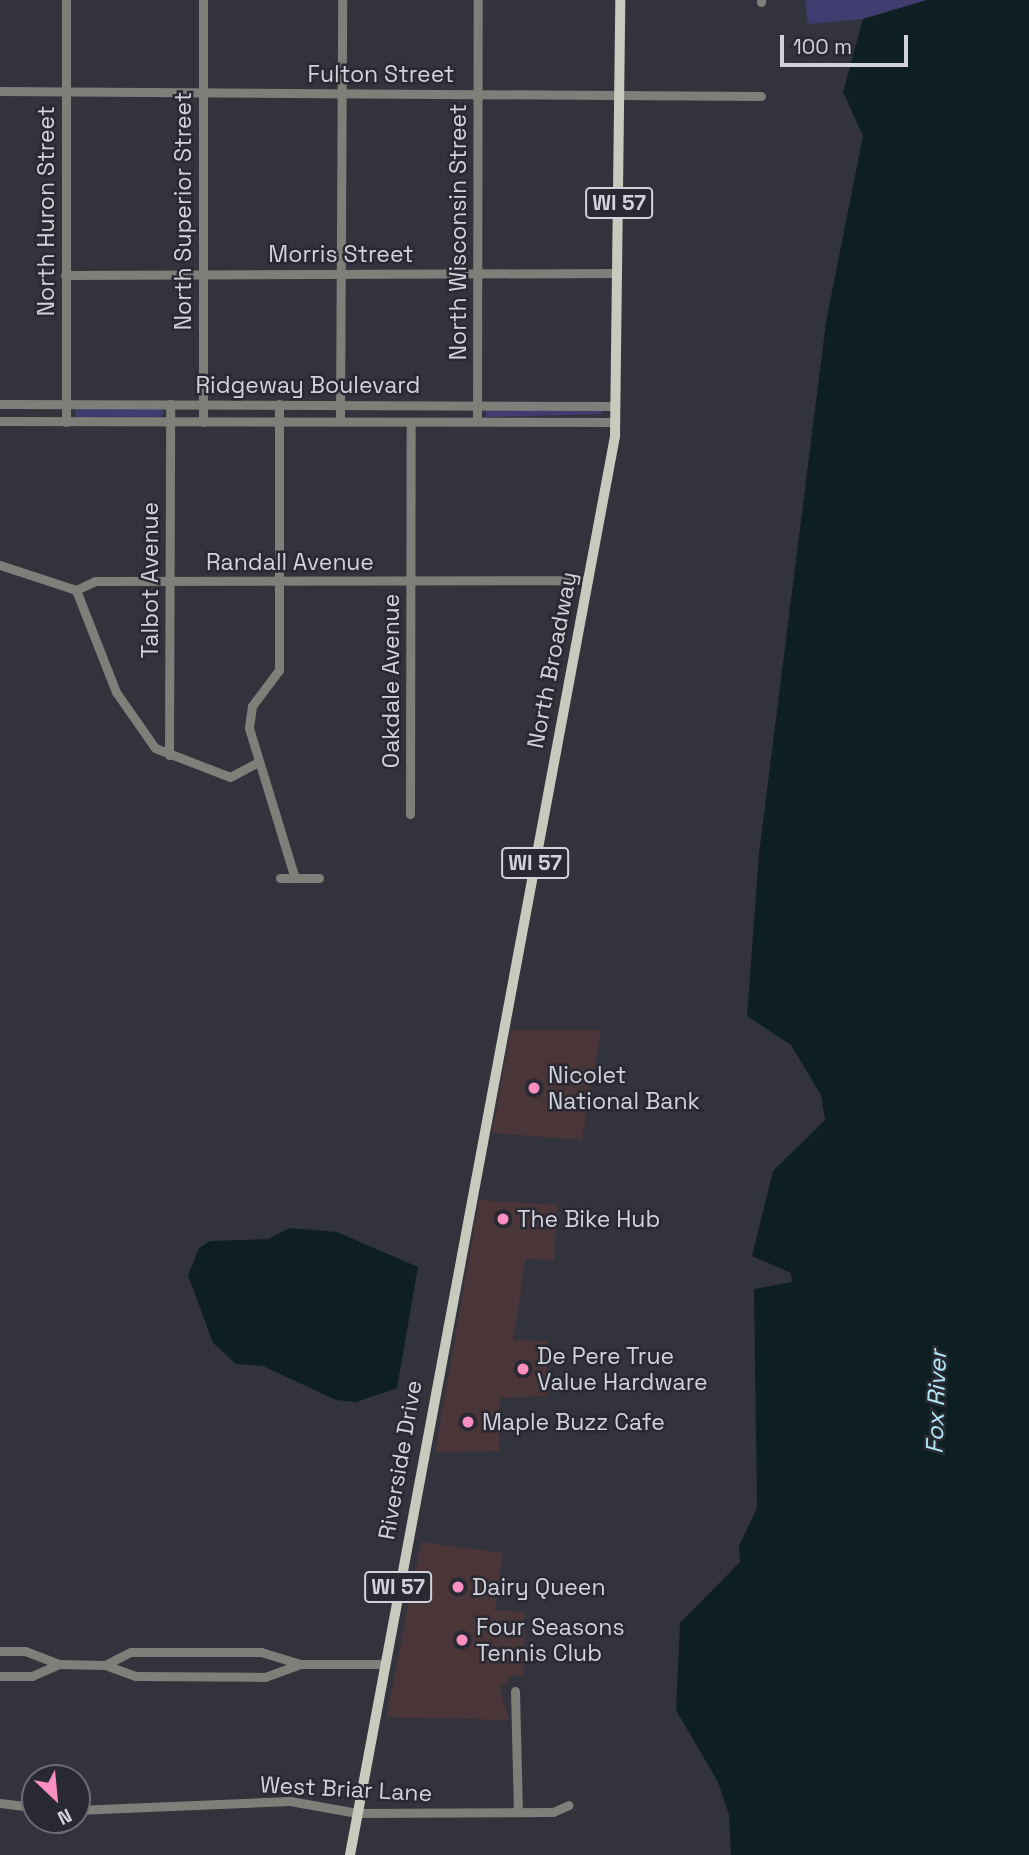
<!DOCTYPE html>
<style>
body{margin:0}
#map{position:relative;width:1029px;height:1855px;overflow:hidden;background:#33333e;font-family:"Space Grotesk",sans-serif}
div>[style]{position:absolute}
.commercial>*{inset:0;background:#4a3538}
.green>*{inset:0;background:#403c6f}
.water>*{inset:0;background:#0e1f23}
.minor>*{height:9px;margin:-4.5px;padding:0 4.5px;transform-origin:4.5px;border-radius:4.5px;background:#7f7f79}
.major>*{height:10px;margin:-5px;padding:0 5px;transform-origin:5px;border-radius:5px;background:#c9cabe}
.dots>*{width:19px;height:19px;translate:-50% -50%;box-sizing:border-box;border:4px solid #292933;border-radius:50%}
span{translate:-50% -50%;white-space:nowrap;text-align:center;line-height:1.15;-webkit-text-stroke:5px #292933;paint-order:stroke}
.shield-label span{padding:2px 5px;background:#292933;border:2px solid;border-radius:5px;-webkit-text-stroke-width:0}
.shield-label{font-size:21px;color:#d2d3da;font-weight:700}
.street-label{font-size:23px;color:#d2d3da}
.poi-label{font-size:23px;color:#d2d3da}
.left{translate:0 -50%;text-align:left}
.water-label{font-size:24px;color:#afe7f5;font-style:italic}
.north{position:absolute;left:21px;top:1764px;width:70px;height:70px;box-sizing:border-box;background:#292933;border:2px solid #6d6d76;border-radius:50%;rotate:154deg;font-size:19px;font-weight:700;line-height:28px;text-align:center;color:#d2d3da}
.north::after{content:'';display:block;margin:auto;width:24px;height:32px;background:#fc8fc2;clip-path:polygon(50% 0,100% 100%,50% 72%,0 100%)}
.scale{position:absolute;left:780px;top:35px;width:128px;height:32px;box-sizing:border-box;border:4px solid #d2d3da;border-top:0;padding-left:9px;font-size:21px;line-height:24px;white-space:nowrap;color:#d2d3da;-webkit-text-stroke:5px #292933;paint-order:stroke}
</style>
<div id="map">
<div class="commercial">
<div style="clip-path:polygon(511px 1030px,601px 1030px,582px 1140px,492px 1133px)"></div>
<div style="clip-path:polygon(479px 1200px,558px 1205px,554px 1260px,526px 1259px,513px 1340px,547px 1341px,547px 1396px,500px 1398px,499px 1451px,435px 1452px)"></div>
<div style="clip-path:polygon(421px 1542px,503px 1553px,495px 1610px,525px 1612px,524px 1676px,513px 1675px,500px 1688px,509px 1720px,386px 1717px)"></div>
</div>
<div class="green">
<div style="clip-path:polygon(805px 0,927px 0,863px 19px,808px 24px)"></div>
<div style="clip-path:polygon(75px 409px,160px 409px,164px 411px,161px 417px,76px 417px)"></div>
<div style="clip-path:polygon(486px 409px,600px 409px,602px 414px,486px 417px)"></div>
</div>
<div class="water">
<div style="clip-path:polygon(927px 0,1029px 0,1029px 1855px,731px 1855px,729px 1815px,718px 1782px,676px 1710px,680px 1623px,740px 1562px,739px 1546px,757px 1508px,754px 1289px,792px 1282px,791px 1273px,752px 1256px,773px 1171px,825px 1120px,821px 1095px,791px 1045px,747px 1016px,759px 854px,826px 322px,863px 136px,843px 92px,863px 19px)"></div>
<div style="clip-path:polygon(289px 1228px,337px 1232px,418px 1267px,397px 1388px,356px 1402px,336px 1400px,263px 1366px,236px 1364px,213px 1343px,188px 1275px,199px 1248px,210px 1241px,268px 1239px)"></div>
</div>
<div class="minor">
<div style="left:66px;top:0;width:422px;rotate:90deg"></div>
<div style="left:761px;top:2px;width:2px;rotate:-90deg"></div>
<div style="left:0;top:91px;width:761px;rotate:0.38deg"></div>
<div style="left:65px;top:275px;width:552px;rotate:-0.21deg"></div>
<div style="left:0;top:404px;width:615px;rotate:0.19deg"></div>
<div style="left:279px;top:404px;width:266px;rotate:90deg"></div>
<div style="left:279px;top:670px;width:45px;rotate:126.9deg"></div>
<div style="left:252px;top:706px;width:22px;rotate:98deg"></div>
<div style="left:249px;top:728px;width:157px;rotate:73deg"></div>
<div style="left:0;top:421px;width:615px;rotate:0.09deg"></div>
<div style="left:340px;top:421px;width:421px;rotate:-89.7deg"></div>
<div style="left:477px;top:421px;width:421px;rotate:-89.9deg"></div>
<div style="left:203px;top:422px;width:422px;rotate:-90deg"></div>
<div style="left:0;top:565px;width:80px;rotate:18.2deg"></div>
<div style="left:76px;top:590px;width:21px;rotate:-25deg"></div>
<div style="left:95px;top:581px;width:493px;rotate:-0.1deg"></div>
<div style="left:76px;top:590px;width:110px;rotate:68.6deg"></div>
<div style="left:116px;top:692px;width:68px;rotate:55.1deg"></div>
<div style="left:155px;top:748px;width:80px;rotate:21.1deg"></div>
<div style="left:230px;top:777px;width:30px;rotate:-28deg"></div>
<div style="left:169px;top:755px;width:351px;rotate:-89.8deg"></div>
<div style="left:410px;top:814px;width:392px;rotate:-89.9deg"></div>
<div style="left:280px;top:878px;width:39px"></div>
<div style="left:0;top:1651px;width:25px"></div>
<div style="left:25px;top:1651px;width:36px;rotate:21deg"></div>
<div style="left:105px;top:1665px;width:29px;rotate:-27deg"></div>
<div style="left:131px;top:1652px;width:130px"></div>
<div style="left:261px;top:1652px;width:41px;rotate:17.1deg"></div>
<div style="left:0;top:1676px;width:32px"></div>
<div style="left:32px;top:1676px;width:30px;rotate:-24deg"></div>
<div style="left:59px;top:1664px;width:46px;rotate:1.2deg"></div>
<div style="left:105px;top:1665px;width:33px;rotate:20deg"></div>
<div style="left:136px;top:1676px;width:129px;rotate:0.4deg"></div>
<div style="left:265px;top:1677px;width:37px;rotate:-20deg"></div>
<div style="left:300px;top:1664px;width:84px"></div>
<div style="left:515px;top:1691px;width:121px;rotate:88.6deg"></div>
<div style="left:0;top:1803px;width:35px;rotate:7deg"></div>
<div style="left:77px;top:1810px;width:213px;rotate:-2.4deg"></div>
<div style="left:290px;top:1801px;width:68px;rotate:10.2deg"></div>
<div style="left:357px;top:1813px;width:196px;rotate:-0.3deg"></div>
<div style="left:553px;top:1812px;width:17px;rotate:-24deg"></div>
</div>
<div class="major">
<div style="left:350px;top:1855px;width:1444px;rotate:-79.42deg"></div>
<div style="left:615px;top:436px;width:436px;rotate:-89.3deg"></div>
</div>
<div class="dots">
<div style="left:534px;top:1088px;background:#fc8fc2"></div>
<div style="left:503px;top:1219px;background:#fc8fc2"></div>
<div style="left:523px;top:1369px;background:#fc8fc2"></div>
<div style="left:468px;top:1422px;background:#fc8fc2"></div>
<div style="left:458px;top:1587px;background:#fc8fc2"></div>
<div style="left:462px;top:1640px;background:#fc8fc2"></div>
</div>
<div class="shield-label">
<span style="left:619px;top:203px">WI 57</span>
<span style="left:535px;top:863px">WI 57</span>
<span style="left:398px;top:1587px">WI 57</span>
</div>
<div class="street-label">
<span style="left:381px;top:74px">Fulton Street</span>
<span style="left:46px;top:211px;rotate:-90deg">North Huron Street</span>
<span style="left:183px;top:211px;rotate:-90deg">North Superior Street</span>
<span style="left:458px;top:232px;rotate:-90deg">North Wisconsin Street</span>
<span style="left:341px;top:254px">Morris Street</span>
<span style="left:308px;top:385px">Ridgeway Boulevard</span>
<span style="left:290px;top:562px">Randall Avenue</span>
<span style="left:150px;top:580px;rotate:-90deg">Talbot Avenue</span>
<span style="left:552px;top:660px;rotate:-79deg">North Broadway</span>
<span style="left:391px;top:681px;rotate:-90deg">Oakdale Avenue</span>
<span style="left:400px;top:1460px;rotate:-80deg">Riverside Drive</span>
<span style="left:346px;top:1789px;rotate:3deg">West Briar Lane</span>
</div>
<div class="poi-label">
<span class="left" style="left:548px;top:1088px">Nicolet<br>National Bank</span>
<span class="left" style="left:517px;top:1219px">The Bike Hub</span>
<span class="left" style="left:537px;top:1369px">De Pere True<br>Value Hardware</span>
<span class="left" style="left:482px;top:1422px">Maple Buzz Cafe</span>
<span class="left" style="left:472px;top:1587px">Dairy Queen</span>
<span class="left" style="left:476px;top:1640px">Four Seasons<br>Tennis Club</span>
</div>
<div class="water-label">
<span style="left:936px;top:1402px;rotate:-88deg">Fox River</span>
</div>
<div class="north">N</div>
<div class="scale">100 m</div>
</div>
